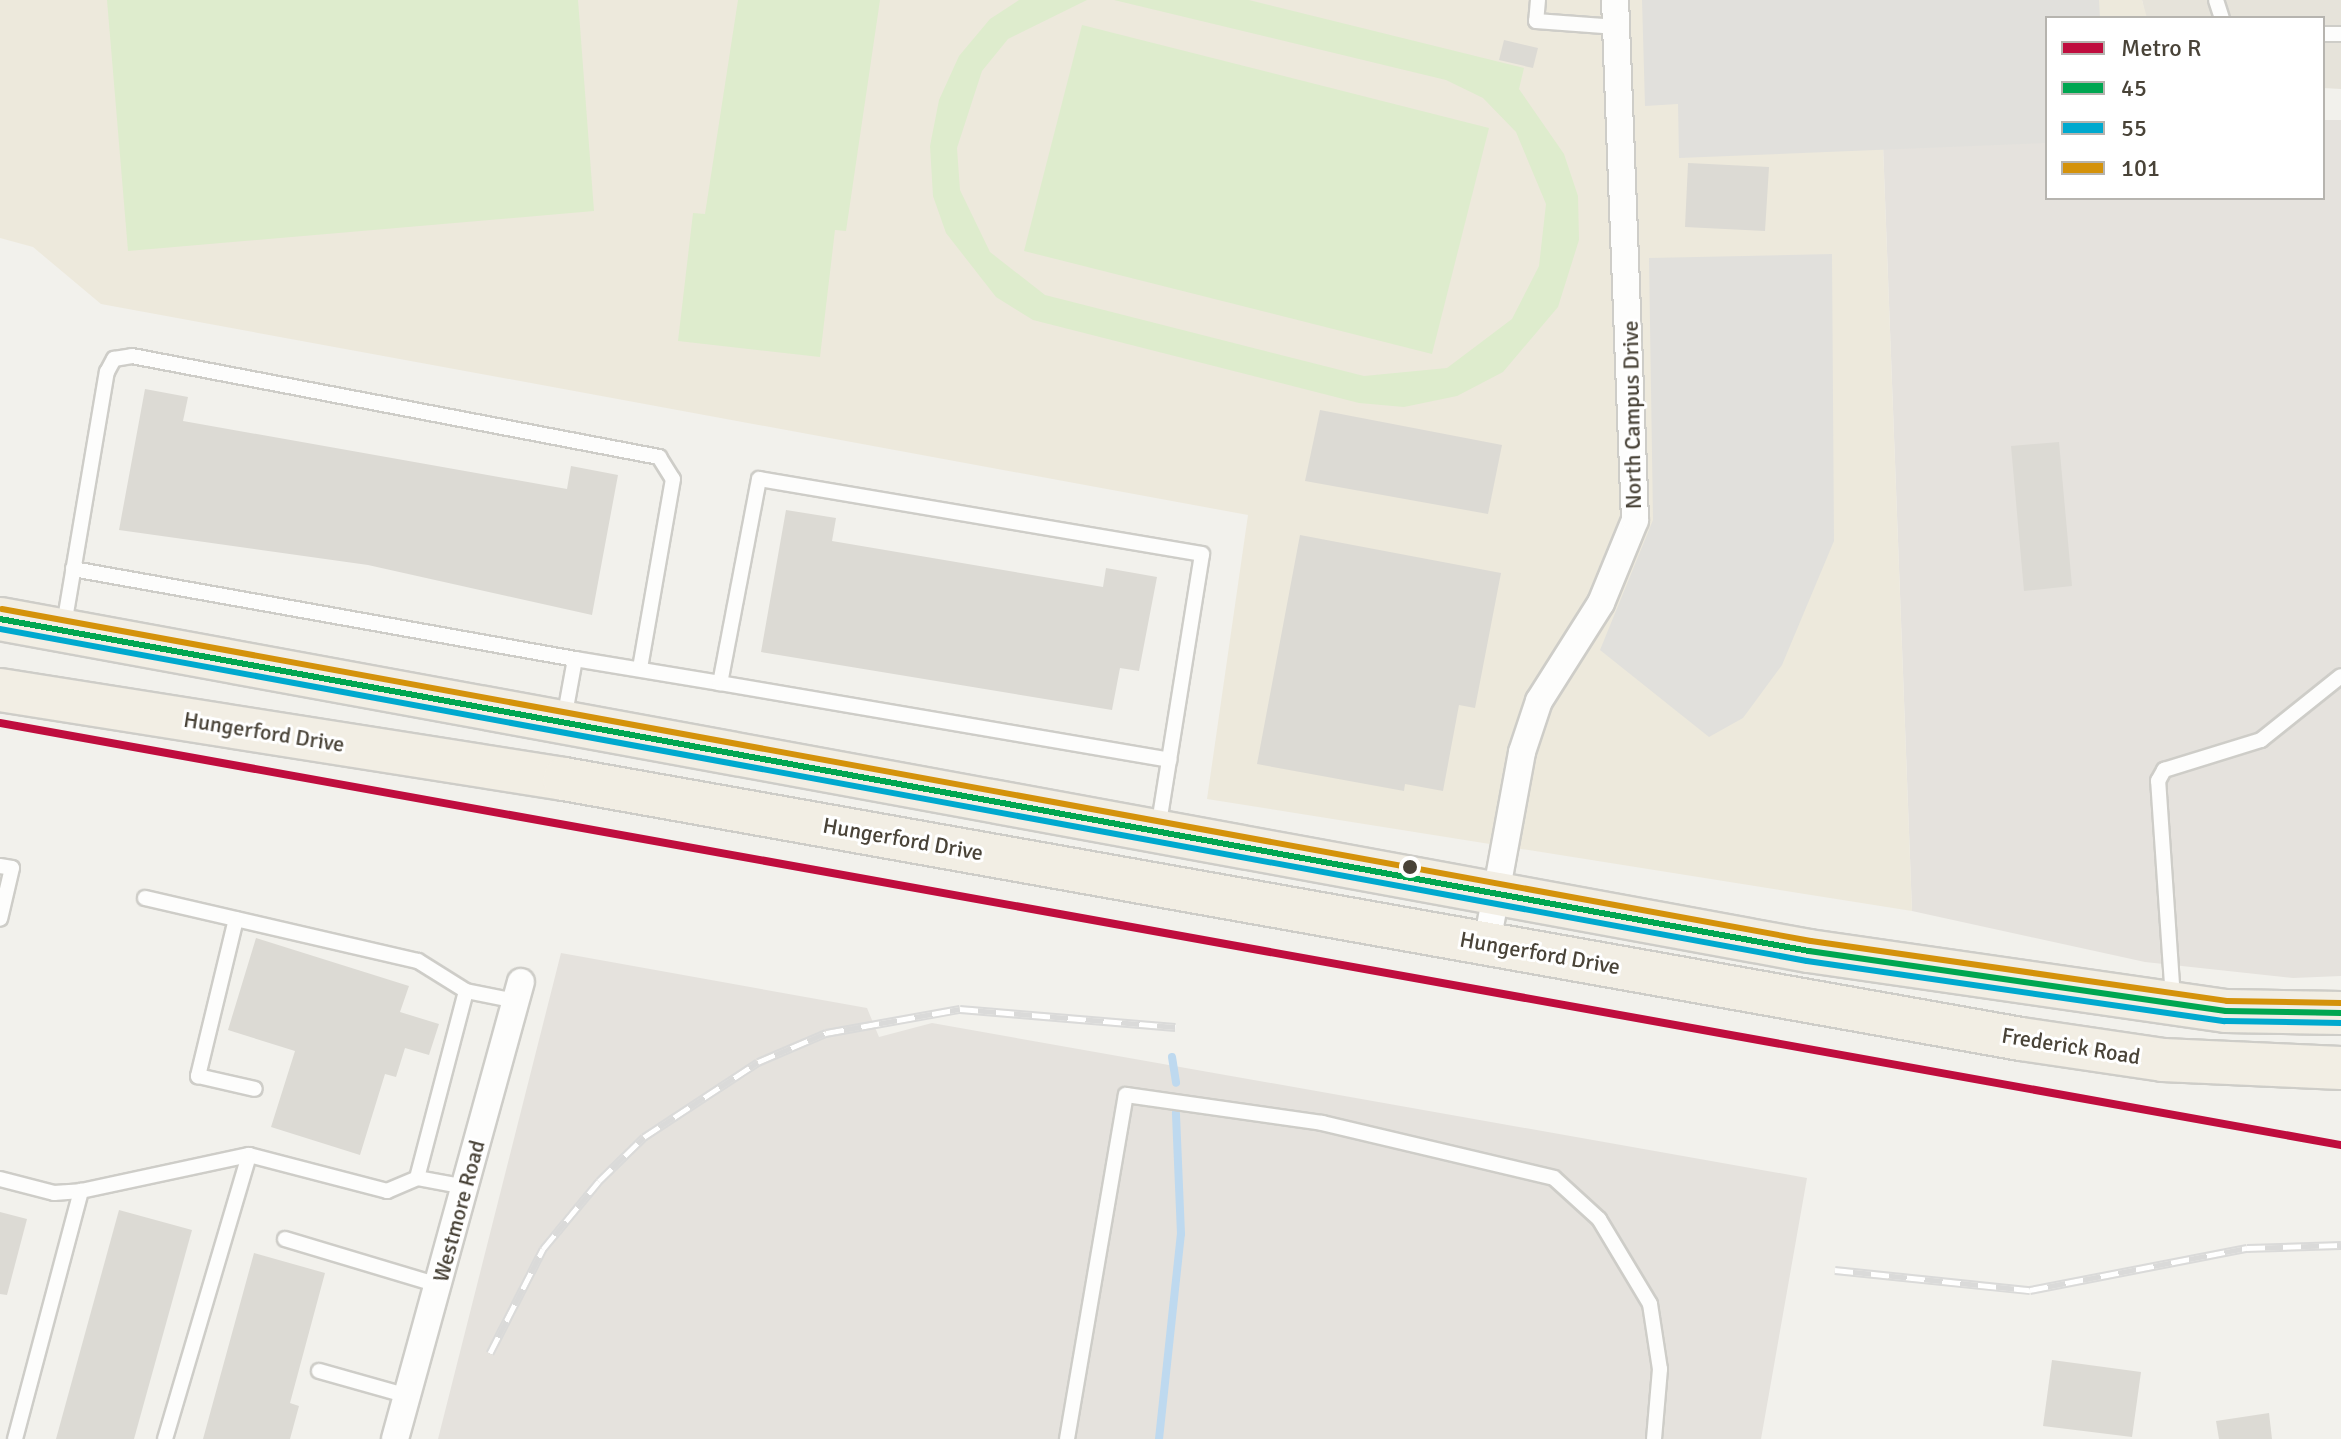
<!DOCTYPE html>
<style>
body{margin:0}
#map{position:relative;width:2341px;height:1439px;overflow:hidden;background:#f2f1ec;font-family:Signika,sans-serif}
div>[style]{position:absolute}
.residential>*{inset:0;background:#e6e3da}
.industrial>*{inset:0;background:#e5e2dd}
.education>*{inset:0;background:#ede9dc}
.green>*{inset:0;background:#deeccd}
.parking>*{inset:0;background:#e1e0dc}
.stream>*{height:8px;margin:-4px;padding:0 4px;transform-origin:4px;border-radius:4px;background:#bed9ef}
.building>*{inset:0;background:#dcdad4}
.roads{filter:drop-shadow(2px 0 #cecdc8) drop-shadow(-2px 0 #cecdc8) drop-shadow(0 2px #cecdc8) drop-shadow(0 -2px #cecdc8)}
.service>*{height:14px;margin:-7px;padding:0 7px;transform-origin:7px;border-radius:7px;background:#fdfdfc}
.minor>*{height:26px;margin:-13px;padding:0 13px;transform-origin:13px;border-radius:13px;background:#fdfdfc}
.primary>*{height:42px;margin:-21px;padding:0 21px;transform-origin:21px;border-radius:21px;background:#f2eee4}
.rail>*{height:9px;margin-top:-4.5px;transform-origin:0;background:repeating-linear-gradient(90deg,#fff 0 18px,#dadad9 0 36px);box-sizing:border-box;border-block:2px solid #dadad9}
.bus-1>*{height:6px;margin:-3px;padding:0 3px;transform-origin:3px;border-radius:3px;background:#00a651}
.bus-2>*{height:6px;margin:-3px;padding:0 3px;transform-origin:3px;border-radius:3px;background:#00a9ce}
.bus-3>*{height:6px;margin:-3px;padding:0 3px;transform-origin:3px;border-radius:3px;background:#d4920b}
.metro-1>*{height:8px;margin:-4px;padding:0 4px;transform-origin:4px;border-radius:4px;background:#bf0d3e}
.dots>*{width:22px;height:22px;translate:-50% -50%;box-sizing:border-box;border:4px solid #fff;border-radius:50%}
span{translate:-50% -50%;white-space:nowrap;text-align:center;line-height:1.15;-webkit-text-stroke:6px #fff;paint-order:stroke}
.street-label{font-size:22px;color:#494338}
.legend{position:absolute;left:2045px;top:16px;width:280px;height:184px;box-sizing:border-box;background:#fff;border:2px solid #b6b4af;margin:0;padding:10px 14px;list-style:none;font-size:24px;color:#494338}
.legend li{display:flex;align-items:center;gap:16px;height:40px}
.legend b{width:40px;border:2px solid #b6b4af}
</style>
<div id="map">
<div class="residential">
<div style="clip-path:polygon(2142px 0,2341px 0,2341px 89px,2323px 88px,2323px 18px,2146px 18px)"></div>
</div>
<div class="industrial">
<div style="clip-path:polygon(2323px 120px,2341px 120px,2341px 976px,2293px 978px,2145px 962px,1912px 911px,1883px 145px,2047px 132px,2047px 198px,2323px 198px)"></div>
<div style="clip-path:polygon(561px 953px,867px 1008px,879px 1037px,932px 1023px,1807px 1178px,1761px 1439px,438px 1439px)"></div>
</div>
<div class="education">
<div style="clip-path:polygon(0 0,2142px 0,2147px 18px,2047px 18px,1883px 145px,1912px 911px,1207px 799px,1248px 515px,101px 304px,33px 247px,0 238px)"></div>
</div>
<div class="green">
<div style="clip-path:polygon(107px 0,578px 0,594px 211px,128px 251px)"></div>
<div style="clip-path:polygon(738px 0,880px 0,846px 231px,835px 230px,820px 357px,678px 341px,693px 213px,705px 214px)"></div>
<div style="clip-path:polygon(1019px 0,1087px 0,1008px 39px,982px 71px,957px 148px,960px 190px,990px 252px,1045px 295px,1364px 376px,1447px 368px,1512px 319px,1539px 266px,1546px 204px,1516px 132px,1483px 98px,1446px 80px,1114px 0,1249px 0,1524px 68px,1519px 89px,1564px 154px,1578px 196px,1579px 240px,1558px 307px,1503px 372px,1457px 396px,1404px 407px,1359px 403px,1033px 320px,996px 297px,946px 233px,933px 196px,930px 146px,939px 100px,959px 56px,990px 19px)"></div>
<div style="clip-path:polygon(1082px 25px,1489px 128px,1432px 354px,1024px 251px)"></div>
</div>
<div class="parking">
<div style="clip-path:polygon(1642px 0,2099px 0,2100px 18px,2047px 18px,2047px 143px,1679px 158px,1678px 104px,1645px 106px)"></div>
<div style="clip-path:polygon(1832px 254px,1834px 541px,1782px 665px,1743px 718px,1709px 737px,1600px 650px,1653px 520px,1649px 258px)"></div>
</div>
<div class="stream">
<div style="left:1172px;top:1057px;width:26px;rotate:81deg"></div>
<div style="left:1159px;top:1439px;width:206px;rotate:-83.9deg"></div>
<div style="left:1181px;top:1234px;width:121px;rotate:-92.4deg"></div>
</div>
<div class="building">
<div style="clip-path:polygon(1504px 40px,1538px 48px,1533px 68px,1499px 60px)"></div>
<div style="clip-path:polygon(1688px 163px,1769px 167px,1765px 231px,1685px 227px)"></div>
<div style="clip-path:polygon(145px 389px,188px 397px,183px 421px,567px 489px,571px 466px,618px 475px,592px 615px,368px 565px,119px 530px)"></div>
<div style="clip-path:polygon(1320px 410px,1502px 445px,1488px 514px,1305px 481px)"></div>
<div style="clip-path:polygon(2059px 442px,2072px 586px,2024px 591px,2011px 446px)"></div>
<div style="clip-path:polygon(786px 510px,836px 518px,832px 541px,1103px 587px,1106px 568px,1157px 577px,1139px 671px,1120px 668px,1112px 710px,761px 652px)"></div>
<div style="clip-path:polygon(1300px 535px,1501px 573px,1475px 708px,1459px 705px,1443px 791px,1405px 784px,1404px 791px,1257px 764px)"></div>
<div style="clip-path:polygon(256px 938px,409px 986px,400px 1012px,439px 1024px,429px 1055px,405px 1048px,396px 1077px,385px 1074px,360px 1155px,271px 1127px,295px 1051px,228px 1030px)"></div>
<div style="clip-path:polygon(119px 1210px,192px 1230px,134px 1439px,56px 1439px)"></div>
<div style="clip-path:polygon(0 1212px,27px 1219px,7px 1295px,0 1294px)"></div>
<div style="clip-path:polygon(254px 1253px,325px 1273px,290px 1403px,299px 1406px,290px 1439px,203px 1439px)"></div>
<div style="clip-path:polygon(2052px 1360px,2141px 1372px,2132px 1437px,2043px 1426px)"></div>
<div style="clip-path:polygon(2269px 1413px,2272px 1439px,2219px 1439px,2216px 1421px)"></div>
</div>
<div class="roads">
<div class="service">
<div style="left:1538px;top:0;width:21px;rotate:95deg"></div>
<div style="left:1536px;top:21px;width:81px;rotate:4.2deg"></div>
<div style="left:2216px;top:0;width:19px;rotate:72deg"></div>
<div style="left:2323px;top:34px;width:18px"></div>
<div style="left:73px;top:569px;width:510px;rotate:10.16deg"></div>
<div style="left:64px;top:625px;width:257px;rotate:-80.4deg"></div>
<div style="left:107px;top:372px;width:15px;rotate:-62deg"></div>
<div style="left:114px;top:359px;width:18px;rotate:-9deg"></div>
<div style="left:132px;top:356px;width:537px;rotate:10.85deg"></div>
<div style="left:659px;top:457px;width:26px;rotate:58deg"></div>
<div style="left:673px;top:479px;width:193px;rotate:99.9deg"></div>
<div style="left:564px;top:719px;width:61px;rotate:-79.6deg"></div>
<div style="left:575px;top:659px;width:147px;rotate:9.4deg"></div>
<div style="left:1158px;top:829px;width:278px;rotate:-80.9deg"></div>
<div style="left:1202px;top:554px;width:449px;rotate:-170.4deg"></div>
<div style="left:759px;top:479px;width:208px;rotate:100.8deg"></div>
<div style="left:720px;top:683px;width:456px;rotate:9.7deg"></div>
<div style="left:0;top:866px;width:12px;rotate:9deg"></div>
<div style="left:12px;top:868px;width:52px;rotate:103.2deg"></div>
<div style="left:145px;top:898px;width:280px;rotate:13deg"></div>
<div style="left:418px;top:961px;width:57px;rotate:32deg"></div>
<div style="left:236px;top:919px;width:162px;rotate:103.6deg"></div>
<div style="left:198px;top:1076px;width:58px;rotate:12.8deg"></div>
<div style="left:2173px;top:999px;width:219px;rotate:-93.9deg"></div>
<div style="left:2158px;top:781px;width:13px;rotate:-61deg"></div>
<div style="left:2164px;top:770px;width:102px;rotate:-17.2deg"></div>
<div style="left:2261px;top:740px;width:102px;rotate:-38.7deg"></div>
<div style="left:0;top:1179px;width:56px;rotate:14.5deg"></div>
<div style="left:54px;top:1193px;width:27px;rotate:-4deg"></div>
<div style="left:81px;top:1191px;width:172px;rotate:-12.1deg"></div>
<div style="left:249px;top:1155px;width:143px;rotate:14.6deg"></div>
<div style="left:387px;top:1191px;width:33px;rotate:-23deg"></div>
<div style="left:466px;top:1187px;width:50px;rotate:-169.6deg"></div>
<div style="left:417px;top:1178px;width:193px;rotate:-75.3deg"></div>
<div style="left:466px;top:991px;width:51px;rotate:11.3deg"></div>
<div style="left:285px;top:1239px;width:160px;rotate:16.7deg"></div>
<div style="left:319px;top:1371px;width:92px;rotate:15.7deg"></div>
<div style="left:15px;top:1439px;width:257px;rotate:-75.1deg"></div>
<div style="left:165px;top:1439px;width:296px;rotate:-73.5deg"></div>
<div style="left:1067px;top:1439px;width:349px;rotate:-80.3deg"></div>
<div style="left:1126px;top:1095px;width:198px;rotate:8.1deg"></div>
<div style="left:1322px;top:1123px;width:238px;rotate:13.3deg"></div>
<div style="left:1554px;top:1178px;width:61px;rotate:42.3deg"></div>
<div style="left:1599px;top:1219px;width:99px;rotate:59deg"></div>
<div style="left:1650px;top:1304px;width:66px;rotate:81.3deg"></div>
<div style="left:1660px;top:1369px;width:70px;rotate:94.9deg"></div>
</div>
<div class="minor">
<div style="left:1487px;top:943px;width:194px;rotate:-79.6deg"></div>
<div style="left:1522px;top:752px;width:54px;rotate:-71.6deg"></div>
<div style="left:1539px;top:701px;width:116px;rotate:-57.7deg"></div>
<div style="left:1601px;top:603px;width:90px;rotate:-67.7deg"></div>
<div style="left:1635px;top:520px;width:520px;rotate:-92.2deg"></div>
<div style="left:395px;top:1439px;width:474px;rotate:-74.6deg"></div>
</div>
<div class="primary">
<div style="left:0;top:619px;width:1839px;rotate:10.4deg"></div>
<div style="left:1809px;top:951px;width:421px;rotate:8.2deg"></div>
<div style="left:2226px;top:1011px;width:115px;rotate:1deg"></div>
<div style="left:0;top:690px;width:571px;rotate:8.97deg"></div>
<div style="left:564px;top:779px;width:1480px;rotate:10.12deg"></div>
<div style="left:2021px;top:1039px;width:144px;rotate:8.4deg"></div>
<div style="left:2163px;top:1060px;width:178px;rotate:2.6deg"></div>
</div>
</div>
<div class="rail">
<div style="left:1835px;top:1270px;width:196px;rotate:5.9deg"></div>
<div style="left:2030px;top:1290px;width:221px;rotate:-11deg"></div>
<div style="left:2247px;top:1248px;width:94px;rotate:-1.8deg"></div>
<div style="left:490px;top:1353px;width:117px;rotate:-63deg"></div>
<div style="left:543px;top:1249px;width:88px;rotate:-50.5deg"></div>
<div style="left:599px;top:1181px;width:63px;rotate:-44.4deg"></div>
<div style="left:644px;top:1137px;width:136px;rotate:-33.3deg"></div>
<div style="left:758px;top:1062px;width:74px;rotate:-23.1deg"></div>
<div style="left:826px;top:1033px;width:136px;rotate:-10.2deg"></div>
<div style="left:960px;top:1009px;width:216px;rotate:4.8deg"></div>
</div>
<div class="bus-1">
<div style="left:0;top:619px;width:1839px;rotate:10.4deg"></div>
<div style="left:1809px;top:951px;width:421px;rotate:8.2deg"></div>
<div style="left:2226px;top:1011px;width:115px;rotate:1deg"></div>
</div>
<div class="bus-2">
<div style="left:0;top:629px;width:1837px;rotate:10.41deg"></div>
<div style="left:1807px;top:961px;width:422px;rotate:8.2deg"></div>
<div style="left:2225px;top:1021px;width:116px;rotate:1deg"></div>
</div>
<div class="bus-3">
<div style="left:2px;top:609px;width:1839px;rotate:10.4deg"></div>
<div style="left:1811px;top:941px;width:420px;rotate:8.2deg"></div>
<div style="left:2227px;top:1001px;width:114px;rotate:1deg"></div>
</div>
<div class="metro-1">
<div style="left:0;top:723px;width:2379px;rotate:10.22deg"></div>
</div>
<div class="dots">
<div style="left:1410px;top:867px;background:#494338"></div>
</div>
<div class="street-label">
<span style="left:1632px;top:415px;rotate:-91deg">North Campus Drive</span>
<span style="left:264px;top:732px;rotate:9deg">Hungerford Drive</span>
<span style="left:903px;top:839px;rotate:10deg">Hungerford Drive</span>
<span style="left:1540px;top:953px;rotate:10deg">Hungerford Drive</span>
<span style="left:2071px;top:1046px;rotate:9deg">Frederick Road</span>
<span style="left:459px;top:1211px;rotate:-75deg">Westmore Road</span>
</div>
<ul class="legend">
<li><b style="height:10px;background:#bf0d3e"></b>Metro R</li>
<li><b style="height:10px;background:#00a651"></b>45</li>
<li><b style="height:10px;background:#00a9ce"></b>55</li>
<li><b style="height:10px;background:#d4920b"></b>101</li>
</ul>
</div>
